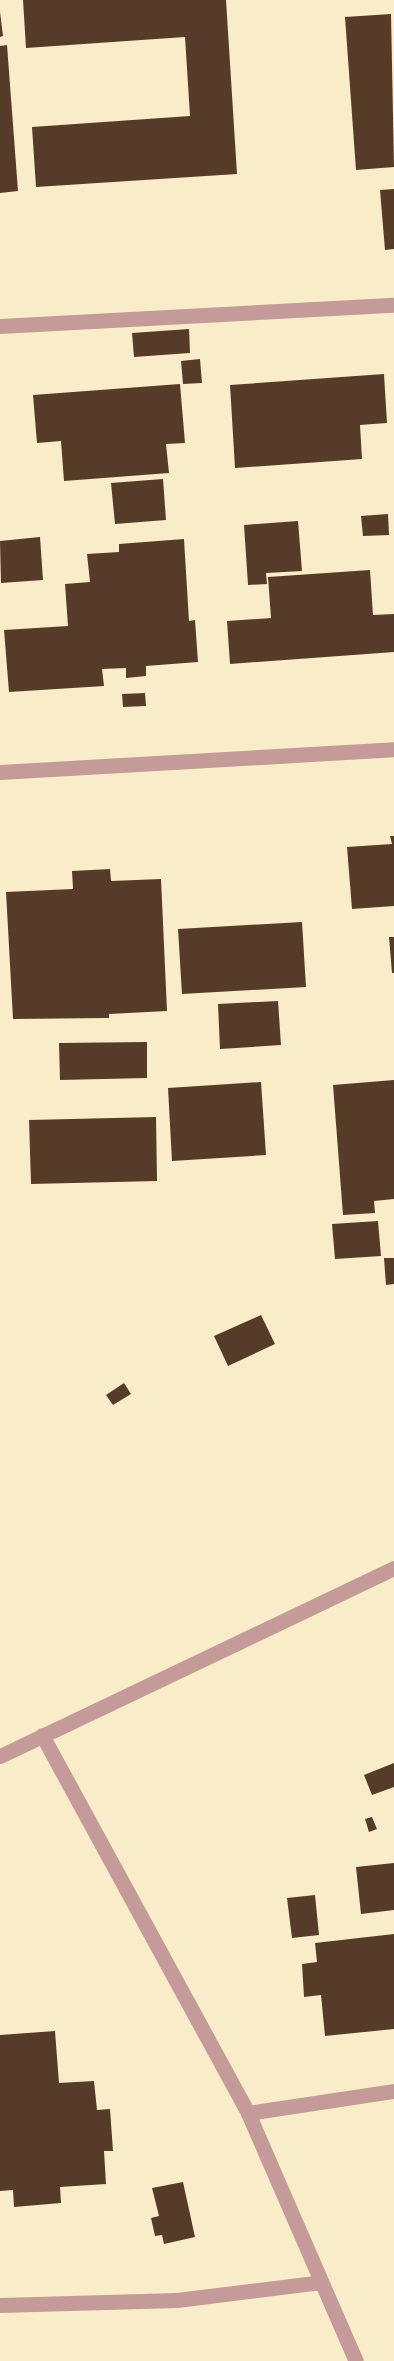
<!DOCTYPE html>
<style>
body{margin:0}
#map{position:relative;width:394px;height:2361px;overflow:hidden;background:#f9edc9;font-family:Overpass,sans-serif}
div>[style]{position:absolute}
.building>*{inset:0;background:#573b29}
.minor>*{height:15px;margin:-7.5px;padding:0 7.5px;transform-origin:7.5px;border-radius:7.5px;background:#c49b99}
.tertiary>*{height:15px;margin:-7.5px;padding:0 7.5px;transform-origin:7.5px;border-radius:7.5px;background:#c49b99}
span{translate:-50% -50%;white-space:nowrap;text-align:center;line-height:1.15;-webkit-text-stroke:5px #fff;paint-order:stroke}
</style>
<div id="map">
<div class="building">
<div style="clip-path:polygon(23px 0,226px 0,237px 174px,36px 187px,32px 127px,190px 116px,185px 37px,26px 48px)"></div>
<div style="clip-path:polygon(0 12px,3px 36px,0 37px)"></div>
<div style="clip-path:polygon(391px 14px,394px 167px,356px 170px,345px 17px)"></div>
<div style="clip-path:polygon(7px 45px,18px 191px,0 193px,0 46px)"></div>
<div style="clip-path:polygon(394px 189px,394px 249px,385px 250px,380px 190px)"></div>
<div style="clip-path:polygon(189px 329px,190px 353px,134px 357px,132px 333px)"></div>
<div style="clip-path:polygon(200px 359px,202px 383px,183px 384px,181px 361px)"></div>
<div style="clip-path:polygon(384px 374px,387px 423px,360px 425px,362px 459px,235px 468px,230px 385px)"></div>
<div style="clip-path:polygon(180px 384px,185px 443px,166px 444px,169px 473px,64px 481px,61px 441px,37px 443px,33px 395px)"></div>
<div style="clip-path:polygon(163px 479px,166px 520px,115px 524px,111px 483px)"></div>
<div style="clip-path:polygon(388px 514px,389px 535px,363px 536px,361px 516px)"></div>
<div style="clip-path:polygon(298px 521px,302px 571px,266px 573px,267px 584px,248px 585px,244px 525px)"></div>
<div style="clip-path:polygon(40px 537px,43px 580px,1px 583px,0 541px)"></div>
<div style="clip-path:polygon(184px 539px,189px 621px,195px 620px,198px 662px,146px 666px,146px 676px,126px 678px,126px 668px,102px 669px,104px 686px,9px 692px,4px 630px,68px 626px,65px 584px,90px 582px,87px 554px,119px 552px,119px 544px)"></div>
<div style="clip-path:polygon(370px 570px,373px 615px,394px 614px,394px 652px,230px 664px,227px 621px,271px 618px,268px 577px)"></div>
<div style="clip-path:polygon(145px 693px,146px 706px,123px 707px,122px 694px)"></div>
<div style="clip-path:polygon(390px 836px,394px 836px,394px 906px,352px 909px,347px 847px,392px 844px)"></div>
<div style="clip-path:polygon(110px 869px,111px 881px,161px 879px,167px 1011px,109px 1014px,109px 1018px,13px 1019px,6px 892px,73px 889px,72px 871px)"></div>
<div style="clip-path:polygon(302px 922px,306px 987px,182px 994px,178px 929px)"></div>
<div style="clip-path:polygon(389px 937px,394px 937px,394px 973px,392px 973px)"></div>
<div style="clip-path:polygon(278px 1001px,281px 1045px,220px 1049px,218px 1004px)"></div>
<div style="clip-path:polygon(147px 1042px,147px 1078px,60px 1080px,59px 1043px)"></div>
<div style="clip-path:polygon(394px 1080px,394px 1199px,374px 1201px,375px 1213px,343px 1215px,333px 1085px)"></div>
<div style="clip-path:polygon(261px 1082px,266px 1155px,172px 1161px,168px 1088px)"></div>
<div style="clip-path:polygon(156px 1117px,157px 1181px,31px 1184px,29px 1120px)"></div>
<div style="clip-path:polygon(378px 1221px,381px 1256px,335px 1259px,332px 1224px)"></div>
<div style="clip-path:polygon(384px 1258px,394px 1258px,394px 1284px,386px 1285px)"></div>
<div style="clip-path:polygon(261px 1315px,275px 1344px,228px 1366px,214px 1336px)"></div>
<div style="clip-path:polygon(124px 1383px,131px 1394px,113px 1405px,106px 1395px)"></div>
<div style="clip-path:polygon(394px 1763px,394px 1787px,372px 1795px,364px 1775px)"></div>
<div style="clip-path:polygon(372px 1817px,377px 1829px,369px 1832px,365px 1819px)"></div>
<div style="clip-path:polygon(394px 1863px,394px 1910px,361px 1914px,356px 1867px)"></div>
<div style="clip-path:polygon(315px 1895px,319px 1935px,292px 1938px,287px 1898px)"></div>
<div style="clip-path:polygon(394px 1934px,394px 2029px,325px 2036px,321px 1995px,304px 1997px,302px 1964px,317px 1962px,315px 1943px)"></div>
<div style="clip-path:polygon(55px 2031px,59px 2083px,94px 2081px,97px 2110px,110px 2109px,113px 2151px,104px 2151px,106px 2184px,60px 2187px,61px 2203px,14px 2207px,13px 2190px,0 2191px,0 2035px)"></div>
<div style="clip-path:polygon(183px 2182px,195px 2237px,164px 2244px,162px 2235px,155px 2236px,151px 2218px,159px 2216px,152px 2188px)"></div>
</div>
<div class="minor">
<div style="left:0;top:326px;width:395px;rotate:-3.1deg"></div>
<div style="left:0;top:772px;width:395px;rotate:-3.3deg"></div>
<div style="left:42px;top:1735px;width:430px;rotate:61.4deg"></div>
<div style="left:248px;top:2113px;width:270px;rotate:66.5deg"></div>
<div style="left:248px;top:2113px;width:148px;rotate:-8.6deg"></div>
<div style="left:0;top:2305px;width:177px;rotate:-1.6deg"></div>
<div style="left:177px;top:2300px;width:145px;rotate:-7.1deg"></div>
</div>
<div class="tertiary">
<div style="left:0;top:1756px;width:437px;rotate:-25.5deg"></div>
</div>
</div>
